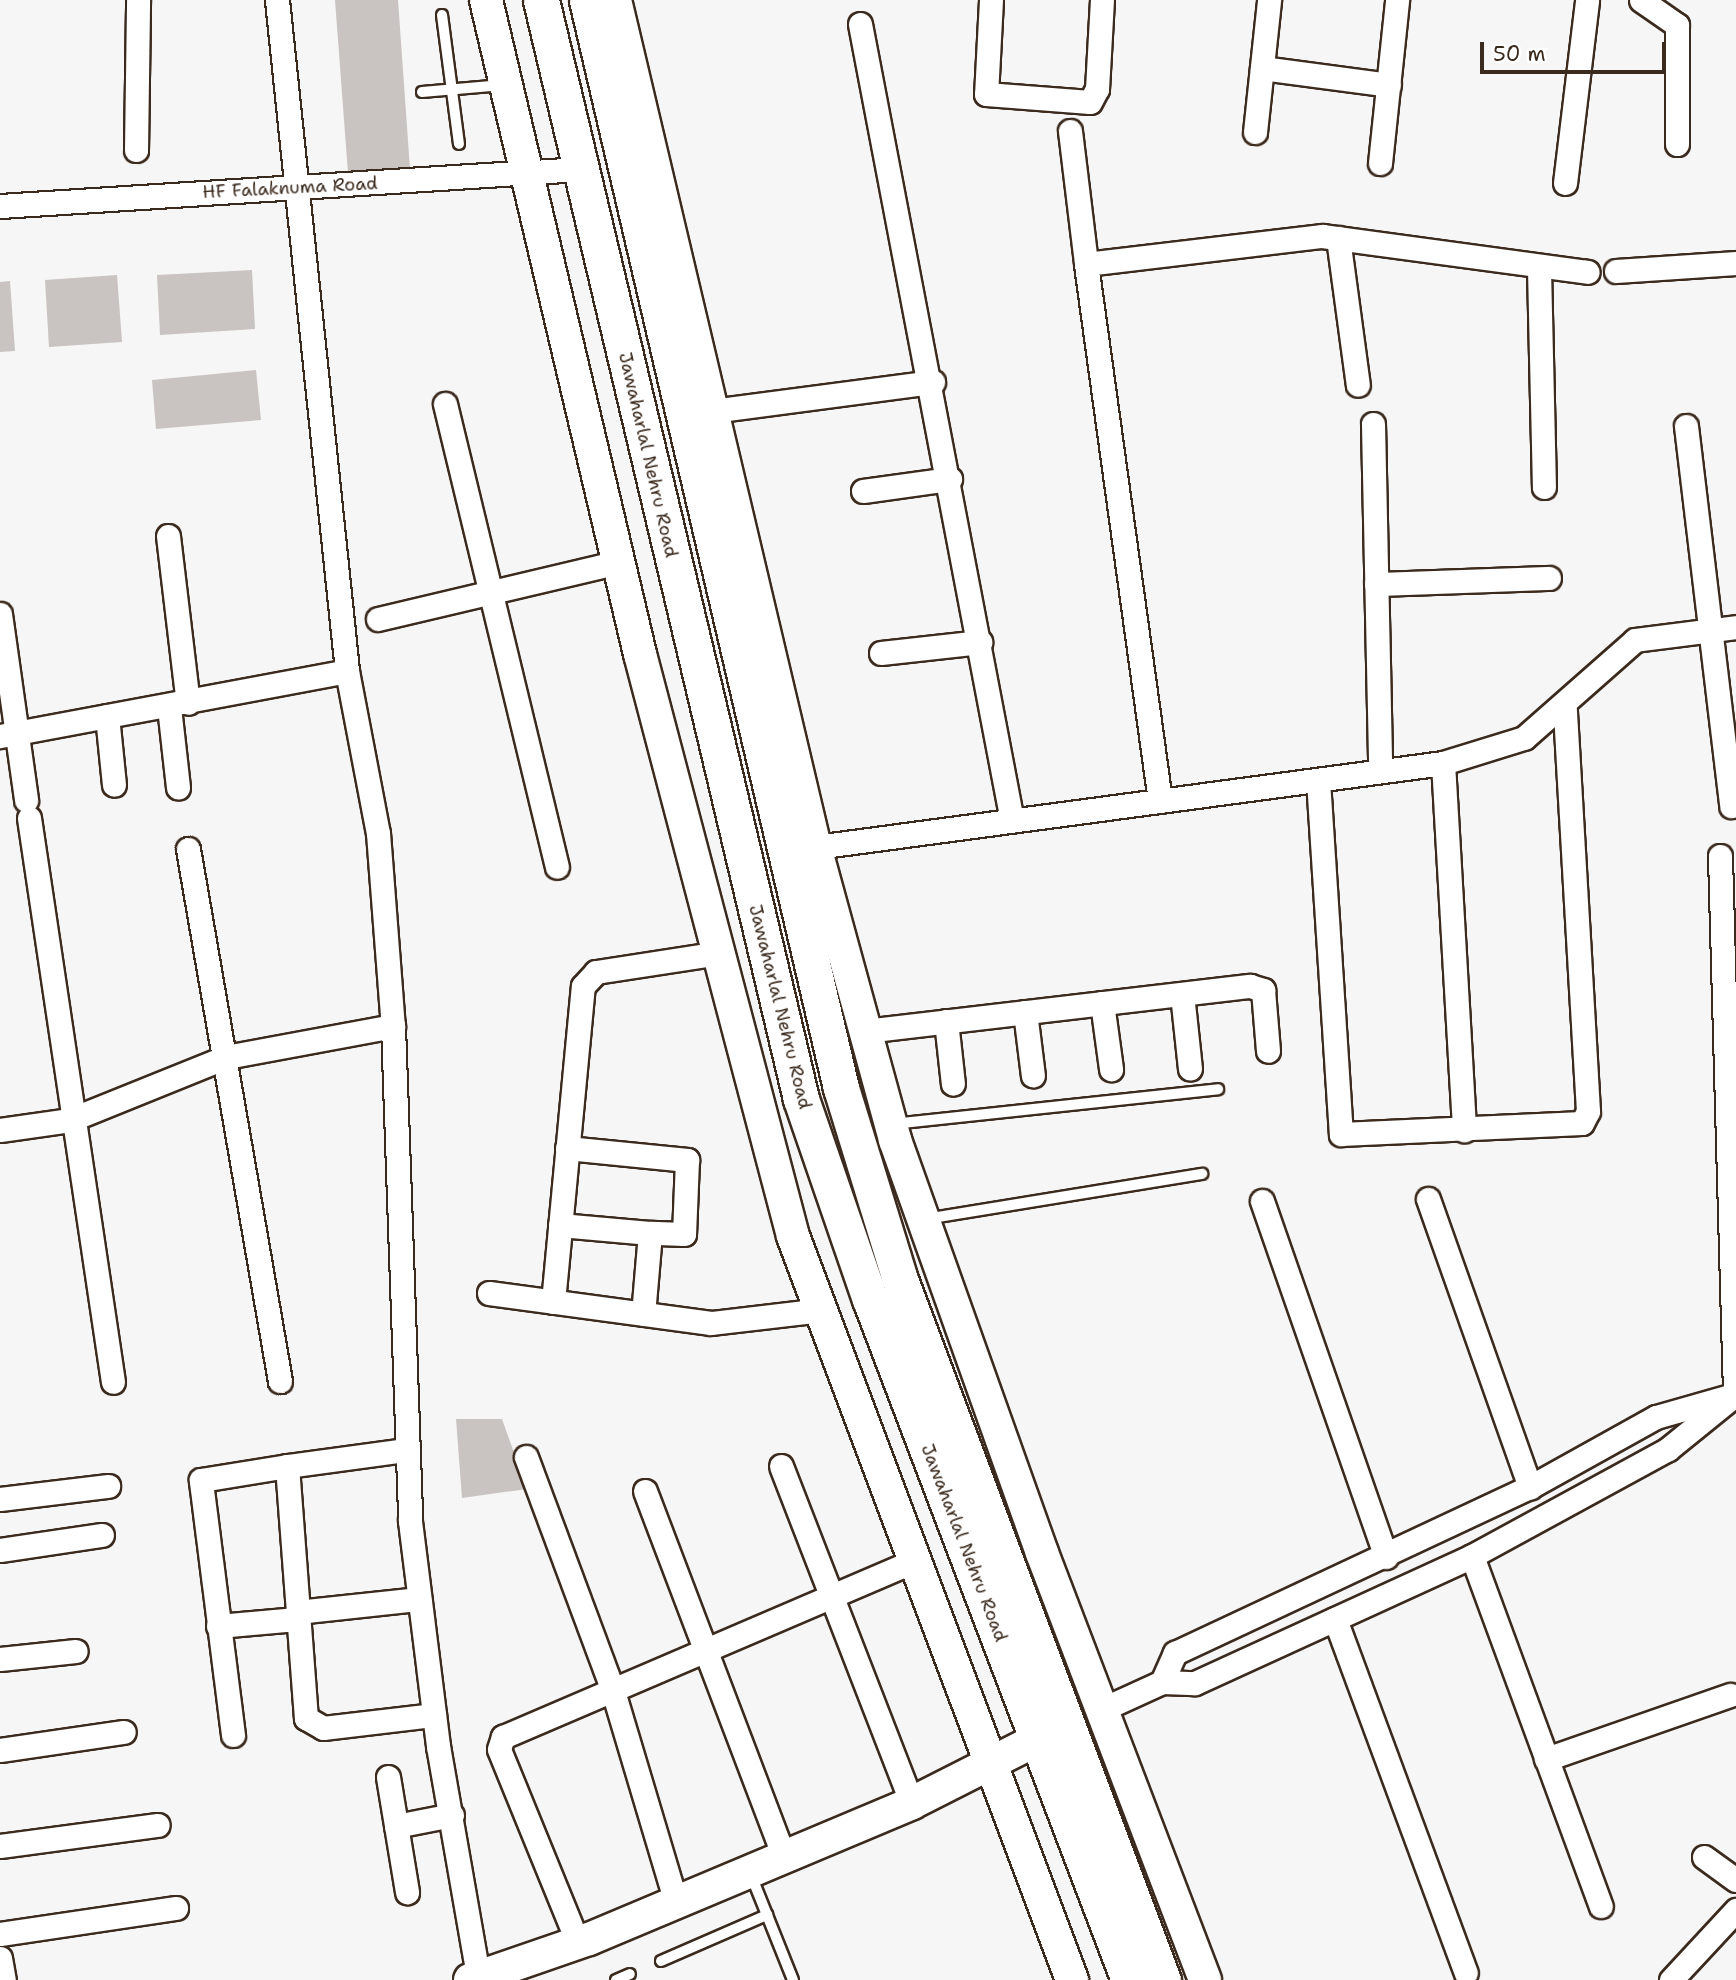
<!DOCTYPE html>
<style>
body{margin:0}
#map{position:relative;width:1736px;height:1980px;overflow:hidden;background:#f7f6f6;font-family:"Shantell Sans",sans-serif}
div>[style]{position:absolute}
.building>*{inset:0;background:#c9c3c1}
.roads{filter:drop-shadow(2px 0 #3b2a1e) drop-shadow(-2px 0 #3b2a1e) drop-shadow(0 2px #3b2a1e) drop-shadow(0 -2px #3b2a1e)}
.lane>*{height:10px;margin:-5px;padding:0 5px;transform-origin:5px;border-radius:5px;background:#fff}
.street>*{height:23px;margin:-11.5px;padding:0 11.5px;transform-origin:11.5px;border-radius:11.5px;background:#fff}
.secondary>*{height:32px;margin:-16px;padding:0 16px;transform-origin:16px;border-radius:16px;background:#fff}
.primary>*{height:35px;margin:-17.5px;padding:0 17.5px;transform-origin:17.5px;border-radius:17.5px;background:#fff}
span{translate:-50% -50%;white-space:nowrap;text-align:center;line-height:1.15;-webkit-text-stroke:5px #fff;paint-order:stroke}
.street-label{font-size:18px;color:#3b2a1e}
.scale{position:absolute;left:1480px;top:42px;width:186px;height:32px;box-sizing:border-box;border:4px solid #3b2a1e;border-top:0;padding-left:9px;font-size:21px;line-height:24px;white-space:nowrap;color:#3b2a1e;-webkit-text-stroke:5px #fff;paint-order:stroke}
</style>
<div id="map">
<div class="building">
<div style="clip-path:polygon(335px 0,398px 0,410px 169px,348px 173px)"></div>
<div style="clip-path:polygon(252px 270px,255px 329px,160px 335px,157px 275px)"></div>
<div style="clip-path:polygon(117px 275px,122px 342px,49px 347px,45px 280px)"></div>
<div style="clip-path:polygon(10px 281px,15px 351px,0 352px,0 282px)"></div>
<div style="clip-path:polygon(256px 370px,261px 420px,156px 429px,152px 380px)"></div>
<div style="clip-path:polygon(456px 1419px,502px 1419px,527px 1489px,462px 1498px)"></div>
</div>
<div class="roads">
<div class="lane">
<div style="left:442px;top:15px;width:130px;rotate:82.5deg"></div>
<div style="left:422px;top:92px;width:81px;rotate:-4.9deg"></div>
<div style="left:893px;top:1124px;width:327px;rotate:-6.1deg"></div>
<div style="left:926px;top:1219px;width:280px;rotate:-9.3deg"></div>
<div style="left:767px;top:1915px;width:70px;rotate:68.2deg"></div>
<div style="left:661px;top:1961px;width:116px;rotate:-23.5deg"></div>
<div style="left:767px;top:1915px;width:43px;rotate:-111.8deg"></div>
<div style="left:616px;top:1980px;width:15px;rotate:-23deg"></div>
</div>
<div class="street">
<div style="left:277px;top:0;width:675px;rotate:84.04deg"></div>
<div style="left:347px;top:671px;width:165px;rotate:79.2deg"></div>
<div style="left:378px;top:833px;width:194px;rotate:85.6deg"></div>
<div style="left:393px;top:1026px;width:495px;rotate:88deg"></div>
<div style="left:410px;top:1521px;width:227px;rotate:82.9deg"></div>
<div style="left:438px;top:1746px;width:238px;rotate:80.1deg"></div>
<div style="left:991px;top:0;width:94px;rotate:93deg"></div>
<div style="left:986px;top:94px;width:104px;rotate:4.4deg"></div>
<div style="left:1090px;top:102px;width:15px;rotate:-62deg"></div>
<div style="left:1097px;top:89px;width:89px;rotate:-86.8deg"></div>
<div style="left:1641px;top:0;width:44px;rotate:34.8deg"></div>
<div style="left:1677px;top:25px;width:119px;rotate:90deg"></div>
<div style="left:860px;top:24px;width:811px;rotate:79.2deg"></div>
<div style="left:1262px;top:68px;width:128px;rotate:7.6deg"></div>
<div style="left:1070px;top:131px;width:134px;rotate:83.1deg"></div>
<div style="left:1255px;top:132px;width:133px;rotate:-83.9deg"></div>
<div style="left:136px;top:150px;width:150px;rotate:-89.2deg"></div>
<div style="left:1380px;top:163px;width:164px;rotate:-84deg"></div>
<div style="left:1565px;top:183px;width:184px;rotate:-83.1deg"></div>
<div style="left:0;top:206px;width:581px;rotate:-3.65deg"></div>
<div style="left:1338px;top:238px;width:148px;rotate:82.3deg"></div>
<div style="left:1539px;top:269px;width:218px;rotate:88.7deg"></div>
<div style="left:1616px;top:271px;width:120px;rotate:-3.8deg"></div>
<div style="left:445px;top:404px;width:476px;rotate:76.4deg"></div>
<div style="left:712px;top:411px;width:223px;rotate:-7.5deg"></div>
<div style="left:1373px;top:424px;width:347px;rotate:88.8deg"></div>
<div style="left:1686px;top:426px;width:383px;rotate:83.2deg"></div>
<div style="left:863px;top:491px;width:88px;rotate:-7.9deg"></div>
<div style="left:168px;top:536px;width:168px;rotate:83.2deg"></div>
<div style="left:1376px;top:584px;width:173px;rotate:-2deg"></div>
<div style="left:0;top:614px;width:188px;rotate:82deg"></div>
<div style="left:378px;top:619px;width:248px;rotate:-13.3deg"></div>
<div style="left:881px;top:653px;width:100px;rotate:-6.3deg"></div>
<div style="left:169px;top:707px;width:81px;rotate:83.6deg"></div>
<div style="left:107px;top:716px;width:69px;rotate:84.2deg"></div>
<div style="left:0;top:736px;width:353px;rotate:-10.6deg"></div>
<div style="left:1443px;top:763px;width:368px;rotate:86.7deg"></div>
<div style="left:1318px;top:780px;width:355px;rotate:86.3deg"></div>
<div style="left:1341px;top:1134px;width:241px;rotate:-2.6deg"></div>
<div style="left:1582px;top:1123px;width:13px;rotate:-63deg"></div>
<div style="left:1588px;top:1111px;width:405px;rotate:-93.3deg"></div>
<div style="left:1160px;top:801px;width:542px;rotate:-97.85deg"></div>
<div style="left:1086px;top:264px;width:238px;rotate:-6.8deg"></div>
<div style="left:1322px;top:236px;width:268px;rotate:7.7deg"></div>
<div style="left:29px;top:818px;width:570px;rotate:81.53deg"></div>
<div style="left:188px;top:849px;width:540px;rotate:80.19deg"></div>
<div style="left:801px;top:849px;width:648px;rotate:-7.63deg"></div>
<div style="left:1443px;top:763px;width:85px;rotate:-17.2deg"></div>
<div style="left:1524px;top:738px;width:148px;rotate:-41.4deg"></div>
<div style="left:1635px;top:640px;width:102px;rotate:-7.3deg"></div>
<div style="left:1720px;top:856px;width:538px;rotate:88.4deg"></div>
<div style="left:1182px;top:994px;width:75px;rotate:83.9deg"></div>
<div style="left:1102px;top:1003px;width:67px;rotate:82.2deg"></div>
<div style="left:1025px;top:1012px;width:64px;rotate:82.9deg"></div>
<div style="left:946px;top:1021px;width:63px;rotate:83.7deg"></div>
<div style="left:865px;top:1031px;width:388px;rotate:-6.7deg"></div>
<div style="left:1250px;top:986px;width:14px;rotate:17deg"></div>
<div style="left:1263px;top:990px;width:61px;rotate:85.3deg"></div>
<div style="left:0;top:1130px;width:71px;rotate:-8.1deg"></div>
<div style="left:70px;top:1120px;width:168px;rotate:-22deg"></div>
<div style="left:226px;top:1057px;width:170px;rotate:-10.5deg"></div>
<div style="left:567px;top:1148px;width:121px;rotate:5.7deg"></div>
<div style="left:687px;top:1160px;width:74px;rotate:92.3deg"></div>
<div style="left:684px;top:1234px;width:34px;rotate:-178deg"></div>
<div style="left:1428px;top:1199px;width:306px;rotate:70.5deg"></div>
<div style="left:1262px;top:1201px;width:377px;rotate:70.8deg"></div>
<div style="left:560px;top:1225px;width:90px;rotate:5.1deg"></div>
<div style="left:650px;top:1233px;width:81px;rotate:94.9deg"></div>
<div style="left:489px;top:1293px;width:224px;rotate:7.7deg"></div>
<div style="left:711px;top:1323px;width:111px;rotate:-6.7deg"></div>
<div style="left:553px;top:1302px;width:317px;rotate:-84.6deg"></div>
<div style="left:583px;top:986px;width:19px;rotate:-47deg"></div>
<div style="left:596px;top:972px;width:124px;rotate:-8.8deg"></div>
<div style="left:526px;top:1457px;width:250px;rotate:69.6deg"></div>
<div style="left:613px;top:1691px;width:220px;rotate:73.4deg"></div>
<div style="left:287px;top:1466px;width:120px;rotate:-7.7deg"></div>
<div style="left:781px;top:1466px;width:362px;rotate:68.8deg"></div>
<div style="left:645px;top:1491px;width:391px;rotate:69.2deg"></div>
<div style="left:0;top:1499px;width:109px;rotate:-6.9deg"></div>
<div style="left:0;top:1550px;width:103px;rotate:-8.4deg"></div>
<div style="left:1472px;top:1556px;width:373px;rotate:69.8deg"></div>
<div style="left:297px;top:1612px;width:123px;rotate:-6.1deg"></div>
<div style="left:1335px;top:1619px;width:377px;rotate:69.7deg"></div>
<div style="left:218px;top:1626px;width:79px;rotate:-5.1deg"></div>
<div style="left:0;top:1659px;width:76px;rotate:-6deg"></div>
<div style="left:1162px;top:1682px;width:32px;rotate:-66deg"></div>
<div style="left:1175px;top:1653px;width:392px;rotate:-25.1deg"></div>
<div style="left:1530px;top:1487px;width:144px;rotate:-29.1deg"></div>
<div style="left:1656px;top:1417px;width:73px;rotate:-15.9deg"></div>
<div style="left:1103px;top:1709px;width:65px;rotate:-24.6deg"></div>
<div style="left:1162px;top:1682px;width:33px;rotate:2deg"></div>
<div style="left:1195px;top:1683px;width:305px;rotate:-24.6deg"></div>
<div style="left:1472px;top:1556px;width:223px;rotate:-28.6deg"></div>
<div style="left:1668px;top:1449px;width:87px;rotate:-39deg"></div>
<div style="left:233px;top:1735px;width:257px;rotate:-97.2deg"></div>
<div style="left:201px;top:1480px;width:87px;rotate:-9.2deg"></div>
<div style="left:287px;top:1466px;width:253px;rotate:85.7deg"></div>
<div style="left:306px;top:1718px;width:20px;rotate:30deg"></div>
<div style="left:323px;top:1728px;width:112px;rotate:-6.7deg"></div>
<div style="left:0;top:1750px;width:125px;rotate:-8.3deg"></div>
<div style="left:1546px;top:1759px;width:195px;rotate:-19.2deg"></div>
<div style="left:388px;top:1777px;width:117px;rotate:80.6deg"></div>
<div style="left:396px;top:1826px;width:57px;rotate:-11.1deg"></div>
<div style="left:0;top:1846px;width:159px;rotate:-7.6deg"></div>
<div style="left:1704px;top:1857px;width:39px;rotate:36deg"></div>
<div style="left:0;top:1934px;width:178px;rotate:-8.4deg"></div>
<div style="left:578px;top:1943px;width:209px;rotate:-112.2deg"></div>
<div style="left:499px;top:1749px;width:13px;rotate:-72deg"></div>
<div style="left:503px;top:1737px;width:449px;rotate:-23.2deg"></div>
<div style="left:0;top:1958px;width:22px;rotate:80deg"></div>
<div style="left:1671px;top:1980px;width:96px;rotate:-47.1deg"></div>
</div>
<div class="secondary">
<div style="left:486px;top:0;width:672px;rotate:76.75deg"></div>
<div style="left:640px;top:654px;width:602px;rotate:75.27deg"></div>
<div style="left:793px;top:1236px;width:795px;rotate:69.44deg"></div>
<div style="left:615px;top:0;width:870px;rotate:76.71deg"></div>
<div style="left:815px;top:847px;width:304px;rotate:74.7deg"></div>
<div style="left:895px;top:1140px;width:438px;rotate:70.4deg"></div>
<div style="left:1042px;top:1553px;width:457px;rotate:69.1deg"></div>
<div style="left:470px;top:1980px;width:126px;rotate:-19deg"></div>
<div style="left:589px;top:1939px;width:350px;rotate:-22.8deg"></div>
<div style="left:912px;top:1803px;width:166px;rotate:-26.9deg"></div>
</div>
<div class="primary">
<div style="left:541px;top:0;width:1129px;rotate:76.69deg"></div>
<div style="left:801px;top:1099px;width:212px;rotate:71deg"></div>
<div style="left:870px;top:1299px;width:729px;rotate:69.18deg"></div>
<div style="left:587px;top:0;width:1117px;rotate:76.86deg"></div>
<div style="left:841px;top:1088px;width:198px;rotate:72.9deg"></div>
<div style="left:899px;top:1277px;width:751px;rotate:69.42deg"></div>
</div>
</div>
<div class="street-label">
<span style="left:290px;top:188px;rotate:-3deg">HF Falaknuma Road</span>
<span style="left:648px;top:455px;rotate:77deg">Jawaharlal Nehru Road</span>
<span style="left:780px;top:1007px;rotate:76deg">Jawaharlal Nehru Road</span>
<span style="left:964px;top:1543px;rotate:69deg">Jawaharlal Nehru Road</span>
</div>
<div class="scale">50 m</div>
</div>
